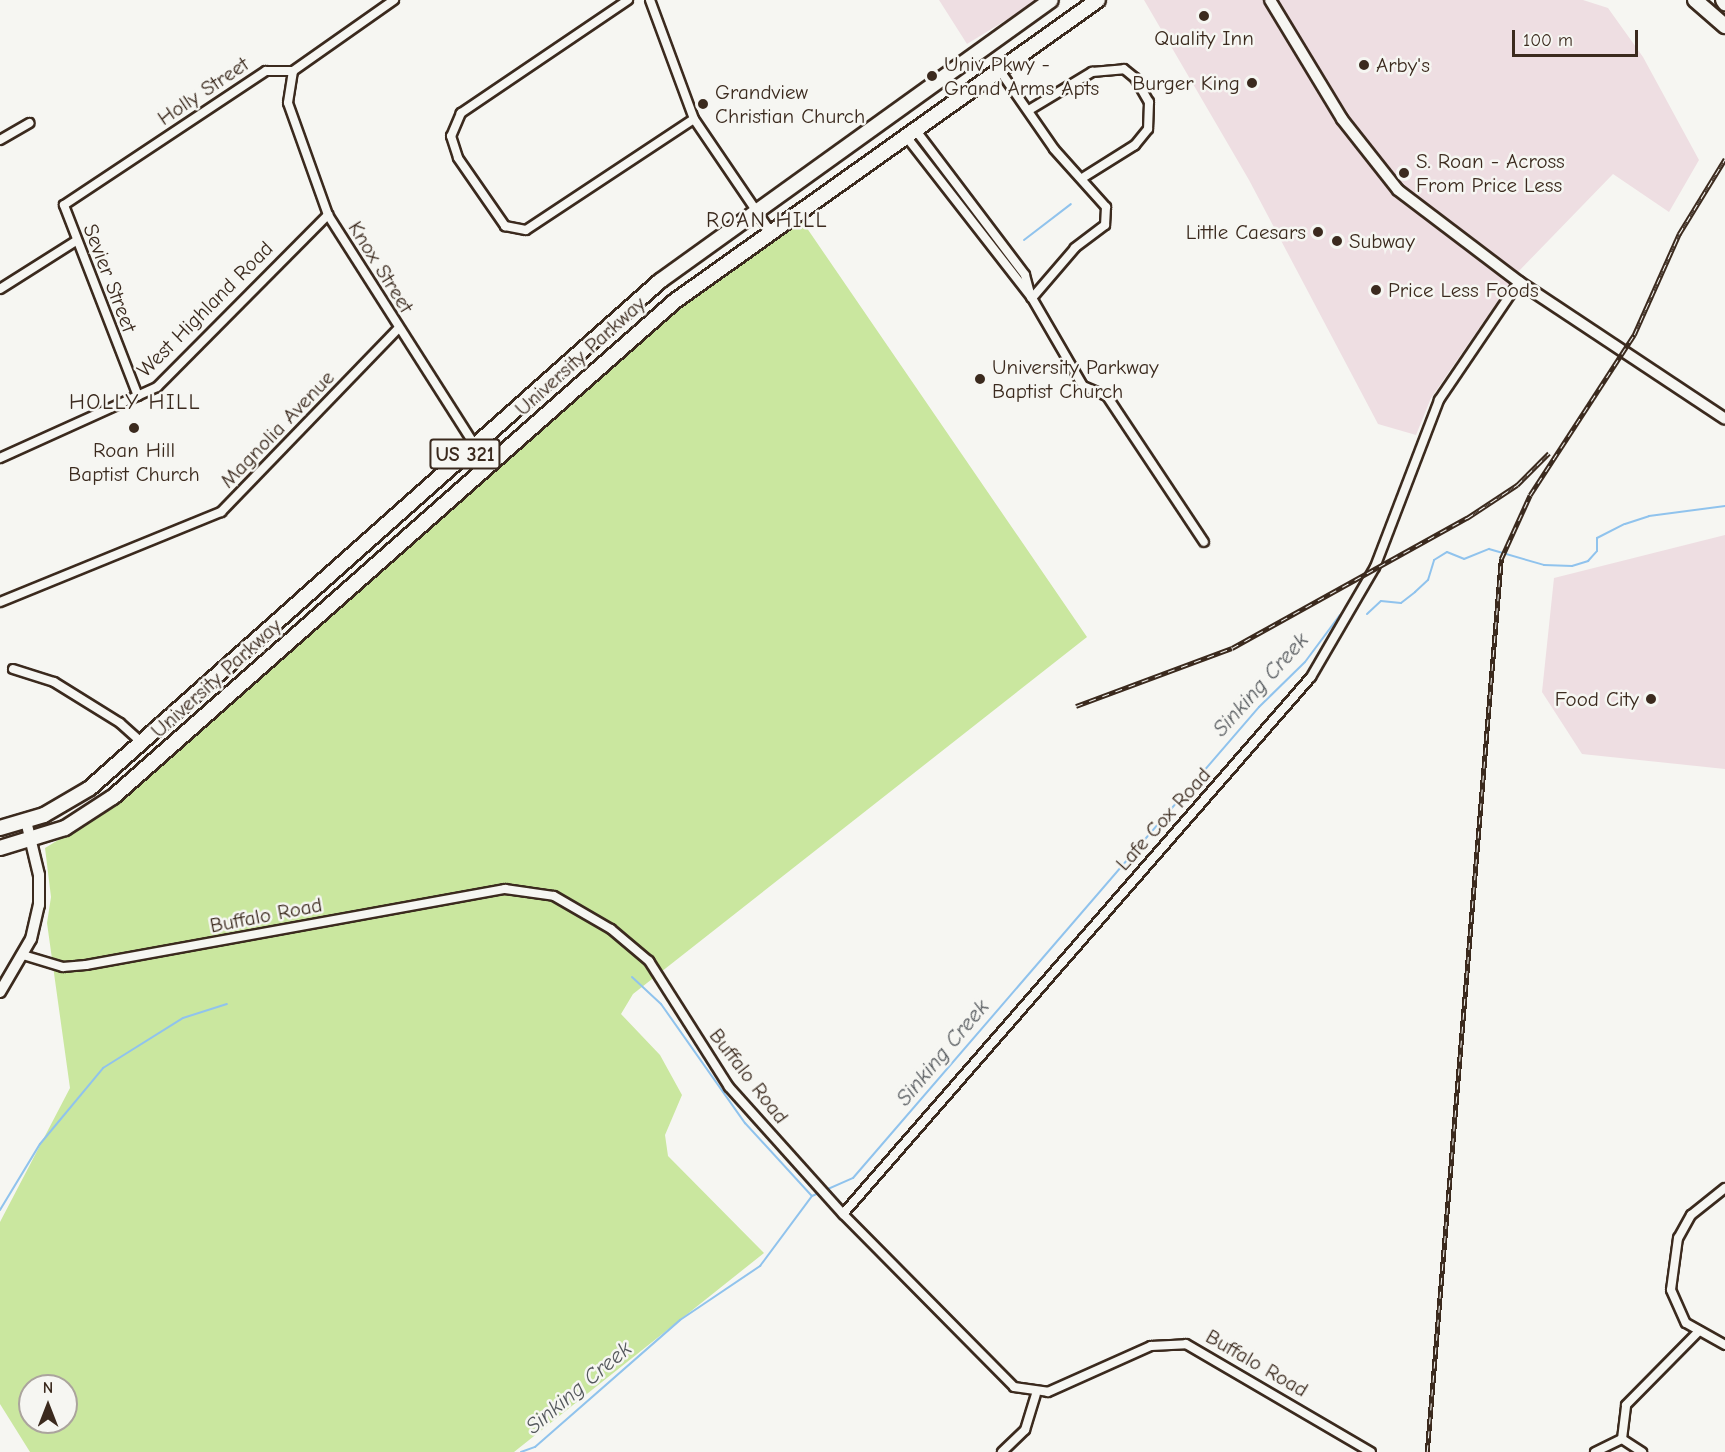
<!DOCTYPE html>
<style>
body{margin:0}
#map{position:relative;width:1725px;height:1452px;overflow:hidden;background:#f6f6f2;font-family:"Comic Neue",sans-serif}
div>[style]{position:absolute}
.built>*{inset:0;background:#eedee2}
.green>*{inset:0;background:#cae79f}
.stream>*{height:2px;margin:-1px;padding:0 1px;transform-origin:1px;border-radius:1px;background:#90c3ed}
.roads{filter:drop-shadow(2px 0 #3b2a1e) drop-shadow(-2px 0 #3b2a1e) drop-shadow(0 2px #3b2a1e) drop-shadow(0 -2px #3b2a1e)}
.street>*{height:8px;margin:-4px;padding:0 4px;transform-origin:4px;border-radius:4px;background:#f6f6f2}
.secondary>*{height:10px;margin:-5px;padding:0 5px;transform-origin:5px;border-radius:5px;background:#f6f6f2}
.highway>*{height:14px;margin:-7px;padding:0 7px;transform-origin:7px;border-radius:7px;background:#f6f6f2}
.rail>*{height:4.5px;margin-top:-2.25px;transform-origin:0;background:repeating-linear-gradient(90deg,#f6f6f2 0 7px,#3b2a1e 0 14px);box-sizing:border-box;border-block:2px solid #3b2a1e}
.dots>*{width:16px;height:16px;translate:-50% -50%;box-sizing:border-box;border:3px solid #f6f6f2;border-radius:50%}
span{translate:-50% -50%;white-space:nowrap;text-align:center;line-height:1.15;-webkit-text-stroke:5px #f6f6f2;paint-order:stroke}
.shield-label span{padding:2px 4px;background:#f6f6f2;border:2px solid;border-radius:4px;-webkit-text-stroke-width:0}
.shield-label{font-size:20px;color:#3b2a1e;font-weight:700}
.poi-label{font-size:21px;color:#3b2a1e}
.left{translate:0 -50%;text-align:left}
.right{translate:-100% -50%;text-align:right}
.street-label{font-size:21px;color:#3b2a1e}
.neighbourhood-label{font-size:22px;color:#3b2a1e;letter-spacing:1.5px}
.water-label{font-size:22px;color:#54585c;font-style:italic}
.north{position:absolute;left:18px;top:1374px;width:60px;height:60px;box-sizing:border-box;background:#f6f6f2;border:2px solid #aba49d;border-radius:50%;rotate:0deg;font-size:16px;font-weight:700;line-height:24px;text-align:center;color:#3b2a1e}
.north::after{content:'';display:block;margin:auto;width:21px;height:27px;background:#3b2a1e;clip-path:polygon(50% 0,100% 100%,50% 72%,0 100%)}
.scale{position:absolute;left:1512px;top:30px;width:126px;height:27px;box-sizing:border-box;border:3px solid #3b2a1e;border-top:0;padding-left:8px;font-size:18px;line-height:21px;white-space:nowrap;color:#3b2a1e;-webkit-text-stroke:4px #f6f6f2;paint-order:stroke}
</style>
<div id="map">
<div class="built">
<div style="clip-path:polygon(939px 0,1039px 0,967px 44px)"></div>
<div style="clip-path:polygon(1144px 0,1583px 0,1608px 8px,1643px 57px,1699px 160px,1669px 212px,1613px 174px,1517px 273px,1431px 398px,1416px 435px,1378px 424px,1249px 180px)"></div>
<div style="clip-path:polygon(1725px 535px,1725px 769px,1582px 754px,1542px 692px,1554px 578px)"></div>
</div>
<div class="green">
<div style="clip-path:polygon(evenodd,800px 218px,1087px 637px,633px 994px,621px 1014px,660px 1055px,682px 1095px,665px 1135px,668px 1156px,764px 1253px,514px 1452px,30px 1452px,0 1404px,0 1222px,70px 1088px,47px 923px,51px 897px,45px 848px,111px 808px,661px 321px,800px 218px,30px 1386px,66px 1386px,66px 1422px,30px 1422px,30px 1386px)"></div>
</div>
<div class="stream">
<div style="left:1024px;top:240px;width:59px;rotate:-37.5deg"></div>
<div style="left:1367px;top:614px;width:19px;rotate:-43deg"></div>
<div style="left:1381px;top:601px;width:20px;rotate:6deg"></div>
<div style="left:1401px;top:603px;width:18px;rotate:-38deg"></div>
<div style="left:1415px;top:592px;width:18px;rotate:-43deg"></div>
<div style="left:1428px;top:580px;width:21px;rotate:-73deg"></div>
<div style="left:1434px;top:560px;width:15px;rotate:-32deg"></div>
<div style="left:1447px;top:552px;width:18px;rotate:22deg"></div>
<div style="left:1464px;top:559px;width:27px;rotate:-22deg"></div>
<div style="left:1489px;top:549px;width:57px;rotate:16.2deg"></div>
<div style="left:1544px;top:565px;width:28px;rotate:2deg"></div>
<div style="left:1572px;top:566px;width:17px;rotate:-17deg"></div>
<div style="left:1588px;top:561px;width:13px;rotate:-48deg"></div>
<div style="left:1597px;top:551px;width:13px;rotate:-90deg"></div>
<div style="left:1597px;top:538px;width:31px;rotate:-27deg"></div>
<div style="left:1625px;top:524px;width:25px;rotate:-18deg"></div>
<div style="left:1649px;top:516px;width:77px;rotate:-7.5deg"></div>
<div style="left:632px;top:977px;width:40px;rotate:43deg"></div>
<div style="left:661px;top:1004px;width:146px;rotate:54.8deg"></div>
<div style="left:745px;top:1123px;width:99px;rotate:47.5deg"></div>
<div style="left:0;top:1210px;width:77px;rotate:-58.8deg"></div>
<div style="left:40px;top:1144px;width:99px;rotate:-50.3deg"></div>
<div style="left:103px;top:1068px;width:94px;rotate:-32deg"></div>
<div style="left:183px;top:1018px;width:46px;rotate:-17.7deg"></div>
<div style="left:521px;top:1452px;width:15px;rotate:-20deg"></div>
<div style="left:535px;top:1447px;width:193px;rotate:-41.2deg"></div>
<div style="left:680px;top:1320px;width:97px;rotate:-34deg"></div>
<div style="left:760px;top:1266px;width:87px;rotate:-53.4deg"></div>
<div style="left:812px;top:1196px;width:45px;rotate:-23.7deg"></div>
<div style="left:853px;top:1178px;width:622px;rotate:-49.24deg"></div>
<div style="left:1259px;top:707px;width:64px;rotate:-44.4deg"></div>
<div style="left:1305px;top:662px;width:59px;rotate:-53.3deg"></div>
</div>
<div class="roads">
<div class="street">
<div style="left:394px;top:0;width:123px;rotate:144.9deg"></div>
<div style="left:293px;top:71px;width:32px;rotate:99deg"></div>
<div style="left:288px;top:103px;width:119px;rotate:70.3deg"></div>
<div style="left:328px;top:215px;width:298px;rotate:57.5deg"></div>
<div style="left:628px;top:0;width:202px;rotate:145.9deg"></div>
<div style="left:461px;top:113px;width:25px;rotate:113deg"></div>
<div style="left:451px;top:136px;width:23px;rotate:72deg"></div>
<div style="left:458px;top:158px;width:83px;rotate:55.3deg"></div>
<div style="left:505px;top:226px;width:21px;rotate:11deg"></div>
<div style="left:526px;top:230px;width:201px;rotate:-33.5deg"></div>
<div style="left:650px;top:0;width:127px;rotate:69.7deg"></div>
<div style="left:694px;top:119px;width:135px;rotate:55.8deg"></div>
<div style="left:998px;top:68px;width:98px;rotate:55.3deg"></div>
<div style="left:1054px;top:149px;width:78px;rotate:48.1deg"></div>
<div style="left:1106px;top:207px;width:18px;rotate:93deg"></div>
<div style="left:1105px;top:225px;width:38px;rotate:143deg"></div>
<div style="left:1075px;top:248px;width:66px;rotate:130.7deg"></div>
<div style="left:1029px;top:110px;width:74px;rotate:-31.1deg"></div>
<div style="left:1092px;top:72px;width:32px;rotate:-5deg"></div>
<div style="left:1124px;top:69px;width:14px;rotate:39deg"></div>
<div style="left:1135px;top:78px;width:28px;rotate:60deg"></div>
<div style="left:1149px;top:102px;width:27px;rotate:92deg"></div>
<div style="left:1148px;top:129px;width:21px;rotate:129deg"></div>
<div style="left:1135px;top:145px;width:60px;rotate:147.9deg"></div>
<div style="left:914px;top:128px;width:184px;rotate:52.9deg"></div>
<div style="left:1025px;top:275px;width:23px;rotate:75deg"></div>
<div style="left:905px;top:135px;width:207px;rotate:52.1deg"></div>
<div style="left:1032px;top:298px;width:102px;rotate:59.9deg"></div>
<div style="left:1083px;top:386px;width:26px;rotate:23deg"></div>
<div style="left:1107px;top:396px;width:175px;rotate:56.4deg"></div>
<div style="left:0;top:140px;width:34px;rotate:-30deg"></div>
<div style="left:0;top:289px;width:90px;rotate:-32.3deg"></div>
<div style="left:138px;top:396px;width:205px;rotate:-111.2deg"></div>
<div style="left:64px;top:205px;width:242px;rotate:-33.6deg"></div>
<div style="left:266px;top:71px;width:27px"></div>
<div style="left:0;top:458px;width:172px;rotate:-24.3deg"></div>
<div style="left:157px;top:387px;width:243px;rotate:-45.2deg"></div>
<div style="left:0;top:602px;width:239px;rotate:-22.2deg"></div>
<div style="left:221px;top:512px;width:255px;rotate:-46deg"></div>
<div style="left:13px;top:669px;width:43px;rotate:17.6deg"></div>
<div style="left:54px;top:682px;width:78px;rotate:31.8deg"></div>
<div style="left:120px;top:723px;width:30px;rotate:42deg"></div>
<div style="left:23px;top:955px;width:42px;rotate:16.7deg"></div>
<div style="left:63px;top:967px;width:23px;rotate:-5deg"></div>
<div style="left:86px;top:965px;width:426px;rotate:-10.3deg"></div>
<div style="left:505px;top:889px;width:49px;rotate:8.1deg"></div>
<div style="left:554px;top:896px;width:66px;rotate:30.1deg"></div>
<div style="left:611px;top:929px;width:50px;rotate:40.1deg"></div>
<div style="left:649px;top:961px;width:149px;rotate:57.6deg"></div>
<div style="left:729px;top:1087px;width:171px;rotate:48.1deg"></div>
<div style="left:843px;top:1214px;width:243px;rotate:45.3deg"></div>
<div style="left:1014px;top:1387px;width:34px;rotate:8deg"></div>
<div style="left:1048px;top:1392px;width:113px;rotate:-24.1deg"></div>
<div style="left:1151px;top:1346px;width:35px;rotate:-3deg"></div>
<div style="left:1186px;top:1344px;width:214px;rotate:30.3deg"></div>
<div style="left:1725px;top:1188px;width:43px;rotate:141.5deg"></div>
<div style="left:1691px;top:1215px;width:26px;rotate:119deg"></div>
<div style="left:1678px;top:1238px;width:52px;rotate:97.7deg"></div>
<div style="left:1671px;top:1290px;width:36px;rotate:66deg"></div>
<div style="left:1686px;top:1323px;width:45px;rotate:29.4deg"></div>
<div style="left:843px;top:1214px;width:712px;rotate:-48.93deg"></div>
<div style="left:1311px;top:677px;width:127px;rotate:-59.8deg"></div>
<div style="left:1375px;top:567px;width:179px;rotate:-69deg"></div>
<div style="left:1439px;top:400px;width:143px;rotate:-55.9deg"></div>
<div style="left:1622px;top:1439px;width:24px;rotate:33deg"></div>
<div style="left:1002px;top:1452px;width:32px;rotate:-44deg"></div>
<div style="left:1025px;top:1430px;width:37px;rotate:-73deg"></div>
<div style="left:1595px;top:1452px;width:30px;rotate:-26deg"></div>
<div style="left:1622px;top:1439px;width:34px;rotate:-83deg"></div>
<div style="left:1626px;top:1405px;width:104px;rotate:-45.4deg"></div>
</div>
<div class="secondary">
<div style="left:1270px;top:0;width:139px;rotate:58.8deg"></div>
<div style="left:1342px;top:119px;width:90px;rotate:51.7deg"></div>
<div style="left:1398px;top:190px;width:152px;rotate:37.2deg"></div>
<div style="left:1519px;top:282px;width:247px;rotate:33.6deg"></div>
<div style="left:0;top:992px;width:61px;rotate:-59.7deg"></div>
<div style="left:31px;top:939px;width:35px;rotate:-77deg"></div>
<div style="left:39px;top:905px;width:30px;rotate:-90deg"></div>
<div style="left:39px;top:875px;width:56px;rotate:-103.5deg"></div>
</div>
<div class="highway">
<div style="left:1695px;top:0;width:40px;rotate:41deg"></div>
<div style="left:1723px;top:0;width:4px;rotate:56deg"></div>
<div style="left:0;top:828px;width:46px;rotate:-16.5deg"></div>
<div style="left:44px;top:815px;width:53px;rotate:-30.4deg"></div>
<div style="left:90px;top:788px;width:763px;rotate:-41.65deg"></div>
<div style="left:660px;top:281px;width:481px;rotate:-35.7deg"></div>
<div style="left:0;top:848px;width:68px;rotate:-17.1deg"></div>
<div style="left:65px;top:828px;width:57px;rotate:-32.9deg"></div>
<div style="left:113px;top:797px;width:750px;rotate:-41.43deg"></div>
<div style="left:675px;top:301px;width:519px;rotate:-35.44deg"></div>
</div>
</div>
<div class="rail">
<div style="left:1076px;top:706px;width:166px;rotate:-20.4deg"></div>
<div style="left:1232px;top:648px;width:269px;rotate:-29deg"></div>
<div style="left:1467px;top:518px;width:60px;rotate:-33.4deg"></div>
<div style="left:1517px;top:485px;width:45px;rotate:-45deg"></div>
<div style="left:1427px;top:1452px;width:896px;rotate:-85.26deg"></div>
<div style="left:1501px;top:559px;width:70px;rotate:-65.6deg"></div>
<div style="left:1530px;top:495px;width:191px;rotate:-57deg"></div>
<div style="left:1634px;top:335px;width:111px;rotate:-66deg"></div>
<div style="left:1679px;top:234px;width:88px;rotate:-58.5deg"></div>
</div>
<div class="dots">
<div style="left:1204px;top:16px;background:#3b2a1e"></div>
<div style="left:1364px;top:65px;background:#3b2a1e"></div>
<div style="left:932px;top:76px;background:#3b2a1e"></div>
<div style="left:1252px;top:83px;background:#3b2a1e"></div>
<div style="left:703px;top:104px;background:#3b2a1e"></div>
<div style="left:1404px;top:173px;background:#3b2a1e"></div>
<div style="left:1318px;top:232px;background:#3b2a1e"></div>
<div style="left:1337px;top:241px;background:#3b2a1e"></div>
<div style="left:1376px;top:290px;background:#3b2a1e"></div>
<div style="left:980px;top:379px;background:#3b2a1e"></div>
<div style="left:134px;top:428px;background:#3b2a1e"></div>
<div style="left:1651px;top:699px;background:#3b2a1e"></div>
</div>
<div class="shield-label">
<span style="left:465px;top:454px">US 321</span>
</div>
<div class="poi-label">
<span style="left:1204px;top:38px">Quality Inn</span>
<span class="left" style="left:944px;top:76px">Univ Pkwy -<br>Grand Arms Apts</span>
<span class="left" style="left:1376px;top:65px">Arby's</span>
<span class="right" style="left:1240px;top:83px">Burger King</span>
<span class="left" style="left:715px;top:104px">Grandview<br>Christian Church</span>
<span class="left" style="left:1416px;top:173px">S. Roan - Across<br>From Price Less</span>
<span class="right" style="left:1306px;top:232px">Little Caesars</span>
<span class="left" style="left:1349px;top:241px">Subway</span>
<span class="left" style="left:1388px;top:290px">Price Less Foods</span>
<span class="left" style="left:992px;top:379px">University Parkway<br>Baptist Church</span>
<span style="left:134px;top:462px">Roan Hill<br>Baptist Church</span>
<span class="right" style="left:1639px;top:699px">Food City</span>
</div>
<div class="street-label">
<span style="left:203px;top:91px;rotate:-34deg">Holly Street</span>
<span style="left:381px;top:267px;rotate:58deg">Knox Street</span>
<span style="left:110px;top:278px;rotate:69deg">Sevier Street</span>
<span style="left:205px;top:309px;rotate:-45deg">West Highland Road</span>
<span style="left:580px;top:356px;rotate:-42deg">University Parkway</span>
<span style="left:277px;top:429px;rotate:-46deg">Magnolia Avenue</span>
<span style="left:216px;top:678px;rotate:-42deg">University Parkway</span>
<span style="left:1163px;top:819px;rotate:-48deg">Lafe Cox Road</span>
<span style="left:266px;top:915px;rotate:-11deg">Buffalo Road</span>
<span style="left:749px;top:1076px;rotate:52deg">Buffalo Road</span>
<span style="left:1257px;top:1363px;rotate:30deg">Buffalo Road</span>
</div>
<div class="neighbourhood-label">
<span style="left:767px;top:221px">ROAN HILL</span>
<span style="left:135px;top:403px">HOLLY HILL</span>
</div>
<div class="water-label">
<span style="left:1261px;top:685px;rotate:-48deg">Sinking Creek</span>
<span style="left:943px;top:1053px;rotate:-50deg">Sinking Creek</span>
<span style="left:579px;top:1388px;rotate:-40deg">Sinking Creek</span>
</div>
<div class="north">N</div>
<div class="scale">100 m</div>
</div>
